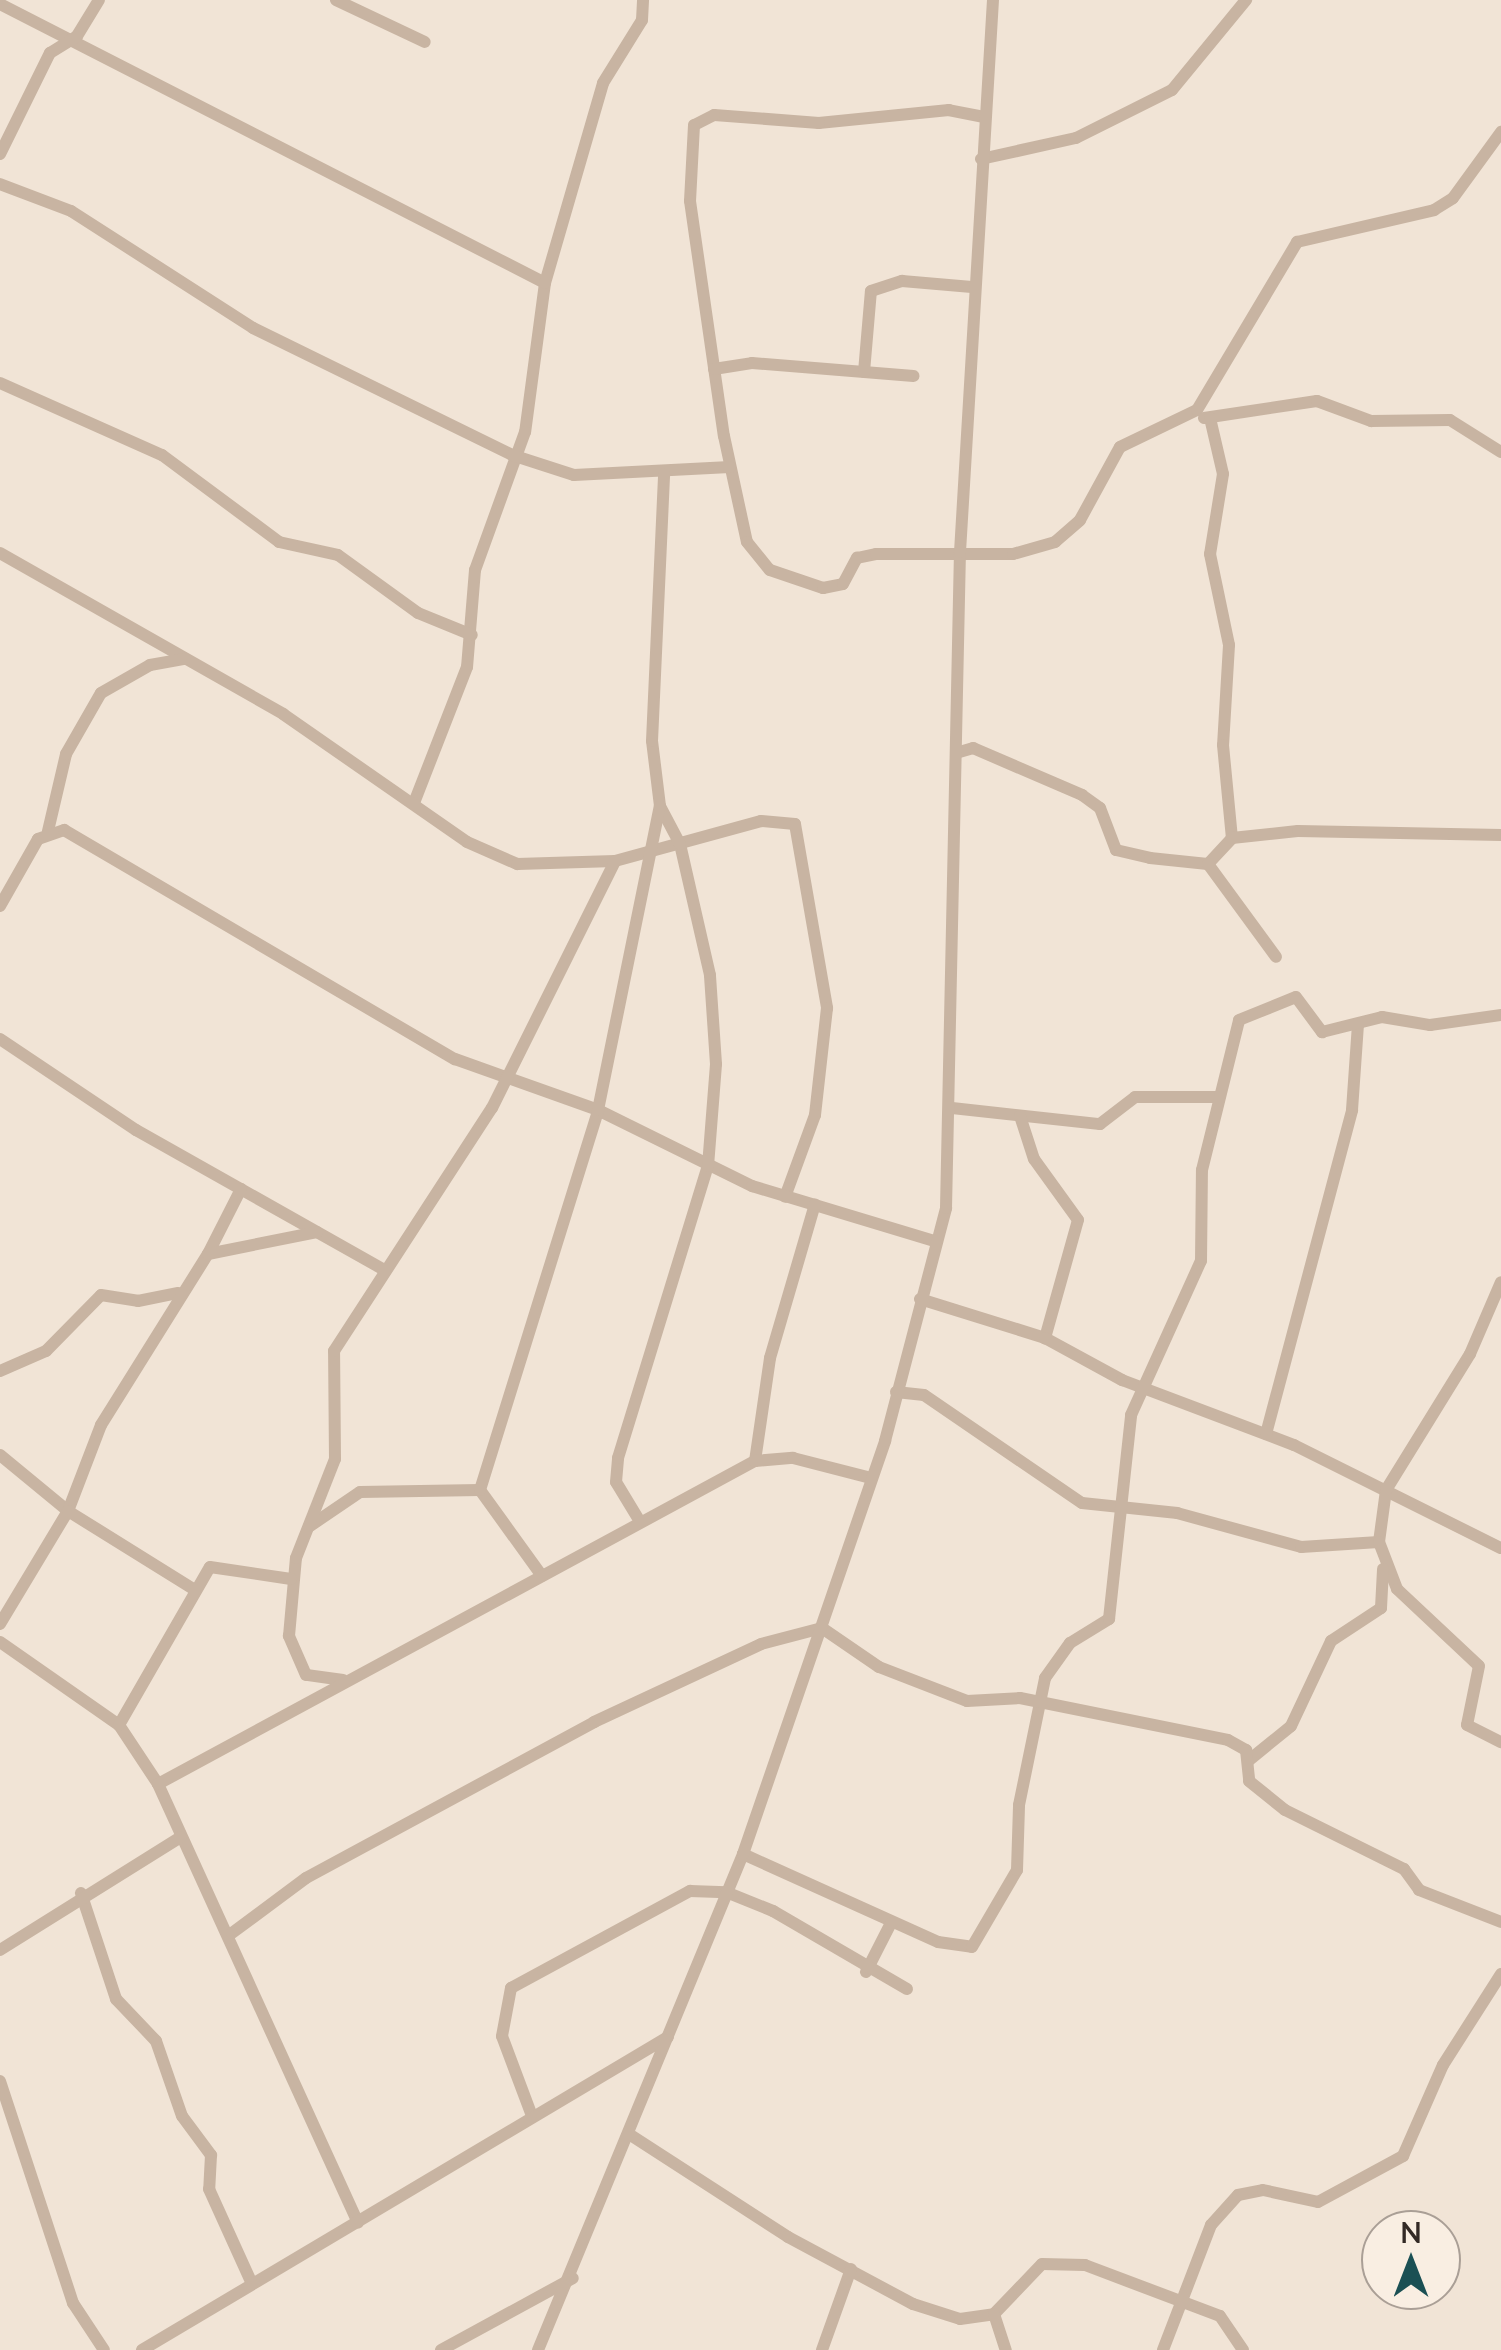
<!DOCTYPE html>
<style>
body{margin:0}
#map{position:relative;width:1501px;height:2350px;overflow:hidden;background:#f1e4d6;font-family:Lato,sans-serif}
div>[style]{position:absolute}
.minor>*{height:12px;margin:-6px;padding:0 6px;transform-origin:6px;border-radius:6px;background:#c8b4a2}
span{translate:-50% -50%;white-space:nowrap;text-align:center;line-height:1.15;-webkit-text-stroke:8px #f9eee2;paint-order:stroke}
.north{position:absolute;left:1361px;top:2210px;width:100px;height:100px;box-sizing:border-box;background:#f9eee2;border:2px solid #aa9f96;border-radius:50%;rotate:0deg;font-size:28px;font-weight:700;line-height:40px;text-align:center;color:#332925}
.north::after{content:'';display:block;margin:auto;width:35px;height:45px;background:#1b5054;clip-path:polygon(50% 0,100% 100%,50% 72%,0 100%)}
</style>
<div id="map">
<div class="minor">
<div style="left:336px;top:0;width:98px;rotate:25.3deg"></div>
<div style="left:0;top:4px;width:612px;rotate:27.11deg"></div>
<div style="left:545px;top:283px;width:150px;rotate:97.6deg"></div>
<div style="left:525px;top:432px;width:147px;rotate:109.9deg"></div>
<div style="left:475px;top:570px;width:97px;rotate:94.7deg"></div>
<div style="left:467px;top:667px;width:146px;rotate:111.3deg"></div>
<div style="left:984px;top:117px;width:36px;rotate:-169deg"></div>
<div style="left:949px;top:110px;width:131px;rotate:174.3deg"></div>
<div style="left:819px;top:123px;width:105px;rotate:-175.6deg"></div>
<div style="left:714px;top:115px;width:22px;rotate:153deg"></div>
<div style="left:694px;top:125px;width:76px;rotate:93deg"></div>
<div style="left:690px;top:201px;width:237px;rotate:81.8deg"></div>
<div style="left:724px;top:436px;width:108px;rotate:77.8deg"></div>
<div style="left:747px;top:542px;width:36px;rotate:51deg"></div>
<div style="left:770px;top:570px;width:56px;rotate:18.8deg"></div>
<div style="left:823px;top:588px;width:20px;rotate:-11deg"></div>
<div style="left:843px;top:584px;width:30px;rotate:-62deg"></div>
<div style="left:857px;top:558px;width:19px;rotate:-12deg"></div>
<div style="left:876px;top:554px;width:137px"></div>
<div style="left:1013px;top:554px;width:44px;rotate:-15.9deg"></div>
<div style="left:1055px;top:542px;width:33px;rotate:-41deg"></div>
<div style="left:1080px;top:520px;width:83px;rotate:-61.3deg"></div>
<div style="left:1120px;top:447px;width:85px;rotate:-25.7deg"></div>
<div style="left:1197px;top:410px;width:196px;rotate:-59.2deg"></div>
<div style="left:1297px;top:242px;width:141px;rotate:-13.1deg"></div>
<div style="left:1434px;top:210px;width:22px;rotate:-32deg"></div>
<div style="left:1453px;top:198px;width:82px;rotate:-54deg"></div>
<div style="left:0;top:154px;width:113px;rotate:-63.7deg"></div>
<div style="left:50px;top:53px;width:32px;rotate:-32deg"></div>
<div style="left:77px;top:36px;width:42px;rotate:-58.6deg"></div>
<div style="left:981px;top:159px;width:97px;rotate:-12.5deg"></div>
<div style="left:1076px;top:138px;width:107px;rotate:-26.6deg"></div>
<div style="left:1172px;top:90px;width:117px;rotate:-50.6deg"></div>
<div style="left:0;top:184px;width:76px;rotate:20.8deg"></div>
<div style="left:71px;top:211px;width:216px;rotate:32.7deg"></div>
<div style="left:253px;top:328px;width:288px;rotate:26.1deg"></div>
<div style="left:512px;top:455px;width:65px;rotate:17.9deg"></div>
<div style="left:574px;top:475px;width:156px;rotate:-2.9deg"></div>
<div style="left:545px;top:283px;width:208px;rotate:-73.8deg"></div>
<div style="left:603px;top:83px;width:74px;rotate:-58.2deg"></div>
<div style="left:642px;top:20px;width:20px;rotate:-87deg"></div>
<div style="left:714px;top:369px;width:38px;rotate:-9deg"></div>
<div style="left:752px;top:363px;width:162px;rotate:4.6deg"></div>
<div style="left:864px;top:372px;width:81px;rotate:-85.1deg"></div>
<div style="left:871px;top:291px;width:33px;rotate:-18deg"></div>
<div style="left:902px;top:281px;width:70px;rotate:4.9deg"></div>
<div style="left:0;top:383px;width:177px;rotate:24deg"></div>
<div style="left:162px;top:455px;width:146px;rotate:36.6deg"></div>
<div style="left:279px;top:542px;width:60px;rotate:12.4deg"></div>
<div style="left:338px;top:555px;width:99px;rotate:35.9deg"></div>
<div style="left:418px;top:613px;width:58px;rotate:22.2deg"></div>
<div style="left:1204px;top:418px;width:114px;rotate:-8.6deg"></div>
<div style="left:1317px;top:401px;width:58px;rotate:20.3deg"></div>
<div style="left:1371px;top:421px;width:79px;rotate:-0.7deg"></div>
<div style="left:1450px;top:420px;width:60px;rotate:32.1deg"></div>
<div style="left:1210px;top:418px;width:57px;rotate:76.9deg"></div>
<div style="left:1223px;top:474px;width:81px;rotate:99.2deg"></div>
<div style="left:1210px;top:554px;width:93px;rotate:78.2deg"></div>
<div style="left:1229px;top:645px;width:100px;rotate:93.4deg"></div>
<div style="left:1223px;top:745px;width:93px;rotate:84.5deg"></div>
<div style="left:0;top:553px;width:326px;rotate:29.6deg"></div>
<div style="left:283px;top:714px;width:224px;rotate:34.8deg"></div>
<div style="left:467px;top:842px;width:55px;rotate:23.7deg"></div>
<div style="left:517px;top:864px;width:98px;rotate:-1.8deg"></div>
<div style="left:615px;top:861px;width:151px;rotate:-15.3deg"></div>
<div style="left:761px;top:821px;width:34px;rotate:5deg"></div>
<div style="left:795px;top:824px;width:187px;rotate:80.1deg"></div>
<div style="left:827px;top:1008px;width:108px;rotate:96.4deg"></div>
<div style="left:815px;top:1115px;width:87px;rotate:110.1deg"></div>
<div style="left:956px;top:753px;width:18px;rotate:-16deg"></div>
<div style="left:973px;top:748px;width:119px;rotate:23.3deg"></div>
<div style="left:1082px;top:795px;width:22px;rotate:36deg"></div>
<div style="left:1100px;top:808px;width:45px;rotate:69.1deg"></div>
<div style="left:1116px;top:850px;width:35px;rotate:13deg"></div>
<div style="left:1150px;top:858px;width:58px;rotate:5.9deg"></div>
<div style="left:1208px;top:864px;width:35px;rotate:-47deg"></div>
<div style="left:1232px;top:838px;width:66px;rotate:-6.1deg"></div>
<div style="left:1298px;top:831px;width:203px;rotate:1.1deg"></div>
<div style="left:48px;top:831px;width:79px;rotate:-76.8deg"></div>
<div style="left:66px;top:754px;width:70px;rotate:-60.2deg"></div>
<div style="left:101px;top:693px;width:56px;rotate:-29.7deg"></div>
<div style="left:150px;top:665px;width:35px;rotate:-10deg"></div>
<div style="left:1208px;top:864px;width:115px;rotate:53.8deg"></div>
<div style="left:0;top:906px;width:77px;rotate:-60.4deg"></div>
<div style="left:38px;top:839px;width:28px;rotate:-19deg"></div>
<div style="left:64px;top:830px;width:453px;rotate:30.4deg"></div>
<div style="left:455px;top:1059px;width:152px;rotate:19.6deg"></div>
<div style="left:598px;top:1110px;width:172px;rotate:26.3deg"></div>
<div style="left:752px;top:1186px;width:193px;rotate:16.8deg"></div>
<div style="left:0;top:1039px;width:164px;rotate:33.8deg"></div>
<div style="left:136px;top:1130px;width:285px;rotate:29.4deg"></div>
<div style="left:952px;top:1108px;width:149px;rotate:6.2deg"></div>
<div style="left:1100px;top:1124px;width:44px;rotate:-37.6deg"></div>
<div style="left:1135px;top:1097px;width:82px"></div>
<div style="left:1020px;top:1116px;width:45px;rotate:72deg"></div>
<div style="left:1034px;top:1159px;width:75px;rotate:54.2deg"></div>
<div style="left:1078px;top:1220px;width:123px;rotate:105.6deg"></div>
<div style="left:208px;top:1254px;width:73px;rotate:-63.1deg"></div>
<div style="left:920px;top:1299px;width:131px;rotate:17.3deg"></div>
<div style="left:1045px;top:1338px;width:88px;rotate:28.6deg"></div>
<div style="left:1122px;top:1380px;width:184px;rotate:20.7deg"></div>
<div style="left:1294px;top:1445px;width:231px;rotate:26.5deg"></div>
<div style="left:0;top:1371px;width:50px;rotate:-23.5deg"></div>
<div style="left:46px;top:1351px;width:78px;rotate:-45.5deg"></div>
<div style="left:101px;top:1295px;width:37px;rotate:9deg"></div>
<div style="left:138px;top:1301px;width:41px;rotate:-11.3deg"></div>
<div style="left:896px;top:1392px;width:28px;rotate:6deg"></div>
<div style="left:924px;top:1395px;width:191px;rotate:34.4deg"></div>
<div style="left:1082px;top:1503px;width:96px;rotate:6deg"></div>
<div style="left:1177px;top:1513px;width:129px;rotate:15.3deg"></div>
<div style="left:1301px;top:1547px;width:78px;rotate:-3.7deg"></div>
<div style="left:1379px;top:1542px;width:52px;rotate:-82.3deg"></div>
<div style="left:1386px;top:1490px;width:160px;rotate:-58.3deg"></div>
<div style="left:1470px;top:1354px;width:78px;rotate:-66.7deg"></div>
<div style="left:1266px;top:1434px;width:335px;rotate:-75.1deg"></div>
<div style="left:1352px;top:1110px;width:85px;rotate:-86deg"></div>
<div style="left:0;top:1455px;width:88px;rotate:39.5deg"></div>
<div style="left:68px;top:1511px;width:92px;rotate:-69deg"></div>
<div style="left:101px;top:1425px;width:202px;rotate:-58deg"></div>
<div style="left:208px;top:1254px;width:111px;rotate:-11.4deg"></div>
<div style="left:755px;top:1461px;width:104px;rotate:-81.7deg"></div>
<div style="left:770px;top:1358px;width:160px;rotate:-73.7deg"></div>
<div style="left:639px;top:1520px;width:44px;rotate:-121.2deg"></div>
<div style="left:616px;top:1482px;width:24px;rotate:-85deg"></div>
<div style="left:618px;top:1458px;width:306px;rotate:-72.9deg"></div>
<div style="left:708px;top:1166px;width:102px;rotate:-85.5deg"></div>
<div style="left:716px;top:1064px;width:89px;rotate:-93.9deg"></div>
<div style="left:710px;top:975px;width:134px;rotate:-102.9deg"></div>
<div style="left:680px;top:844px;width:43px;rotate:-117.8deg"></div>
<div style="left:660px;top:806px;width:65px;rotate:-97deg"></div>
<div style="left:652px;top:741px;width:267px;rotate:-87.4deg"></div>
<div style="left:310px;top:1526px;width:60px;rotate:-34.2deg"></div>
<div style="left:360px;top:1492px;width:120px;rotate:-1deg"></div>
<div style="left:1379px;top:1542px;width:50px;rotate:69deg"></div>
<div style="left:1397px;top:1589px;width:112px;rotate:43.2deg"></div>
<div style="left:1479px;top:1666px;width:60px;rotate:101.5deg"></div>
<div style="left:1467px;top:1725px;width:38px;rotate:27deg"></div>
<div style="left:542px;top:1576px;width:106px;rotate:-125.8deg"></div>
<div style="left:480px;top:1490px;width:398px;rotate:-72.7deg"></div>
<div style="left:598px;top:1110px;width:310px;rotate:-78.5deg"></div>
<div style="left:0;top:1624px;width:132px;rotate:-59deg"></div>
<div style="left:68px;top:1511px;width:150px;rotate:31.9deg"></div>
<div style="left:0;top:1642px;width:145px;rotate:34.9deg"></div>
<div style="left:119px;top:1725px;width:71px;rotate:56.5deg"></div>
<div style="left:158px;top:1784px;width:482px;rotate:65.5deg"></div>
<div style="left:343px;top:1680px;width:37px;rotate:-172deg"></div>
<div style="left:306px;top:1675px;width:43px;rotate:-113.6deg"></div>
<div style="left:289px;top:1636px;width:78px;rotate:-84.9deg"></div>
<div style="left:296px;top:1558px;width:106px;rotate:-68.5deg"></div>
<div style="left:335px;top:1459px;width:108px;rotate:-90.5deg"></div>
<div style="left:334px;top:1351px;width:290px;rotate:-57deg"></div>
<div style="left:492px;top:1108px;width:276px;rotate:-63.5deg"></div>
<div style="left:119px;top:1725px;width:182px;rotate:-60.1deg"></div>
<div style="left:210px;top:1567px;width:82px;rotate:8.4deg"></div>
<div style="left:1248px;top:1761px;width:55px;rotate:-39.1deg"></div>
<div style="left:1291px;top:1726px;width:94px;rotate:-64.8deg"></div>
<div style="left:1331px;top:1641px;width:60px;rotate:-33.4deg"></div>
<div style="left:1381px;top:1608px;width:39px;rotate:-87deg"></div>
<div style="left:158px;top:1784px;width:679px;rotate:-28.42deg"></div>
<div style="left:755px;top:1461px;width:38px;rotate:-5deg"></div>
<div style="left:793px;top:1458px;width:81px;rotate:14.4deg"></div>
<div style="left:743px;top:1854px;width:214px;rotate:24.3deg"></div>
<div style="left:938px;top:1942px;width:34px;rotate:8deg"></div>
<div style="left:972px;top:1947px;width:89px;rotate:-59.7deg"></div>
<div style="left:1017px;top:1870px;width:65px;rotate:-88.2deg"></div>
<div style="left:1019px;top:1805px;width:130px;rotate:-78.4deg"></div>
<div style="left:1045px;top:1678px;width:43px;rotate:-54.5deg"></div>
<div style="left:1070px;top:1643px;width:46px;rotate:-31.6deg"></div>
<div style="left:1109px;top:1619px;width:205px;rotate:-83.8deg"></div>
<div style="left:1131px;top:1415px;width:169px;rotate:-65.6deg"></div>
<div style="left:1201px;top:1261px;width:91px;rotate:-89.4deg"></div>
<div style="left:1202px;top:1170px;width:154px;rotate:-76.1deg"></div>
<div style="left:1239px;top:1020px;width:61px;rotate:-22deg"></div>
<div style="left:1296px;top:997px;width:44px;rotate:53.4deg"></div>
<div style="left:1322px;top:1032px;width:62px;rotate:-14deg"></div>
<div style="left:1382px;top:1017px;width:49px;rotate:9.5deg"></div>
<div style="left:1430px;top:1025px;width:72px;rotate:-8deg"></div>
<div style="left:81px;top:1893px;width:112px;rotate:71.7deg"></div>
<div style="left:116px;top:1999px;width:58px;rotate:46.4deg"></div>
<div style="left:156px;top:2041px;width:79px;rotate:70.9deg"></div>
<div style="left:182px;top:2116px;width:49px;rotate:53.4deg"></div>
<div style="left:211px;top:2155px;width:34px;rotate:93deg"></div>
<div style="left:209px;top:2189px;width:104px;rotate:65.6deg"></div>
<div style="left:232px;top:1933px;width:92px;rotate:-36.6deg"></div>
<div style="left:306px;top:1878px;width:328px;rotate:-28.4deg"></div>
<div style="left:594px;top:1722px;width:184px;rotate:-25deg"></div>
<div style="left:761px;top:1644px;width:63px;rotate:-14.7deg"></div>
<div style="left:822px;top:1628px;width:69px;rotate:34.4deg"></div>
<div style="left:879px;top:1667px;width:94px;rotate:21.1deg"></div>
<div style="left:967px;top:1701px;width:53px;rotate:-3.2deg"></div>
<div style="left:1020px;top:1698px;width:212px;rotate:11.4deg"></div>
<div style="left:1228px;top:1740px;width:21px;rotate:29deg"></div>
<div style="left:1246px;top:1750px;width:31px;rotate:84deg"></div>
<div style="left:1249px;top:1781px;width:46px;rotate:38.9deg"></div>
<div style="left:1285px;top:1810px;width:133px;rotate:26.4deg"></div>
<div style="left:1404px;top:1869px;width:26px;rotate:54deg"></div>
<div style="left:1419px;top:1890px;width:88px;rotate:21.3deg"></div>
<div style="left:0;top:1950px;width:213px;rotate:-32deg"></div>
<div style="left:866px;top:1972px;width:55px;rotate:-63deg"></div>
<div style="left:0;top:2081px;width:234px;rotate:71.8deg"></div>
<div style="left:73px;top:2303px;width:56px;rotate:56.6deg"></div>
<div style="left:532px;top:2116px;width:85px;rotate:-110.6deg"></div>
<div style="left:502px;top:2036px;width:49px;rotate:-79.4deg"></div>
<div style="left:511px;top:1988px;width:204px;rotate:-28.5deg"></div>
<div style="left:690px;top:1891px;width:36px;rotate:2deg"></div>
<div style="left:726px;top:1892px;width:51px;rotate:22deg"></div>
<div style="left:773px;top:1911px;width:155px;rotate:30.2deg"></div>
<div style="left:632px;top:2136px;width:186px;rotate:32.9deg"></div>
<div style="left:788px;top:2237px;width:142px;rotate:28.2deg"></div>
<div style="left:913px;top:2304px;width:49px;rotate:17.7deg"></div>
<div style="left:960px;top:2319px;width:34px;rotate:-8deg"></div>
<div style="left:994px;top:2314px;width:69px;rotate:-46.2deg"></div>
<div style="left:1042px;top:2264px;width:43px;rotate:1.3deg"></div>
<div style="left:1085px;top:2265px;width:144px;rotate:20.7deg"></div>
<div style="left:1220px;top:2316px;width:41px;rotate:55.9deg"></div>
<div style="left:994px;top:2314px;width:38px;rotate:72deg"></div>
<div style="left:142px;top:2350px;width:612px;rotate:-30.76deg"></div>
<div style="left:441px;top:2350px;width:150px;rotate:-28.6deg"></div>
<div style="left:538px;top:2350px;width:537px;rotate:-67.54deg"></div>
<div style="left:743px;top:1854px;width:437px;rotate:-71deg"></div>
<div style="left:885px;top:1441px;width:241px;rotate:-75.3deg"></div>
<div style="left:946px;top:1208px;width:656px;rotate:-88.78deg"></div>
<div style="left:960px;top:552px;width:553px;rotate:-86.58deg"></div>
<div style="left:822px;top:2350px;width:86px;rotate:-70.3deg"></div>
<div style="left:1163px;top:2350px;width:134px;rotate:-69deg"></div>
<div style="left:1211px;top:2225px;width:40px;rotate:-48deg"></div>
<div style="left:1238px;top:2195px;width:25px;rotate:-11deg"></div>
<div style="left:1263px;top:2190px;width:56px;rotate:12.3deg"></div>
<div style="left:1318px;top:2202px;width:97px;rotate:-28.4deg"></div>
<div style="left:1403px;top:2156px;width:99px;rotate:-66.3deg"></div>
<div style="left:1443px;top:2065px;width:108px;rotate:-57.5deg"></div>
</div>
<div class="north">N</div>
</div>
